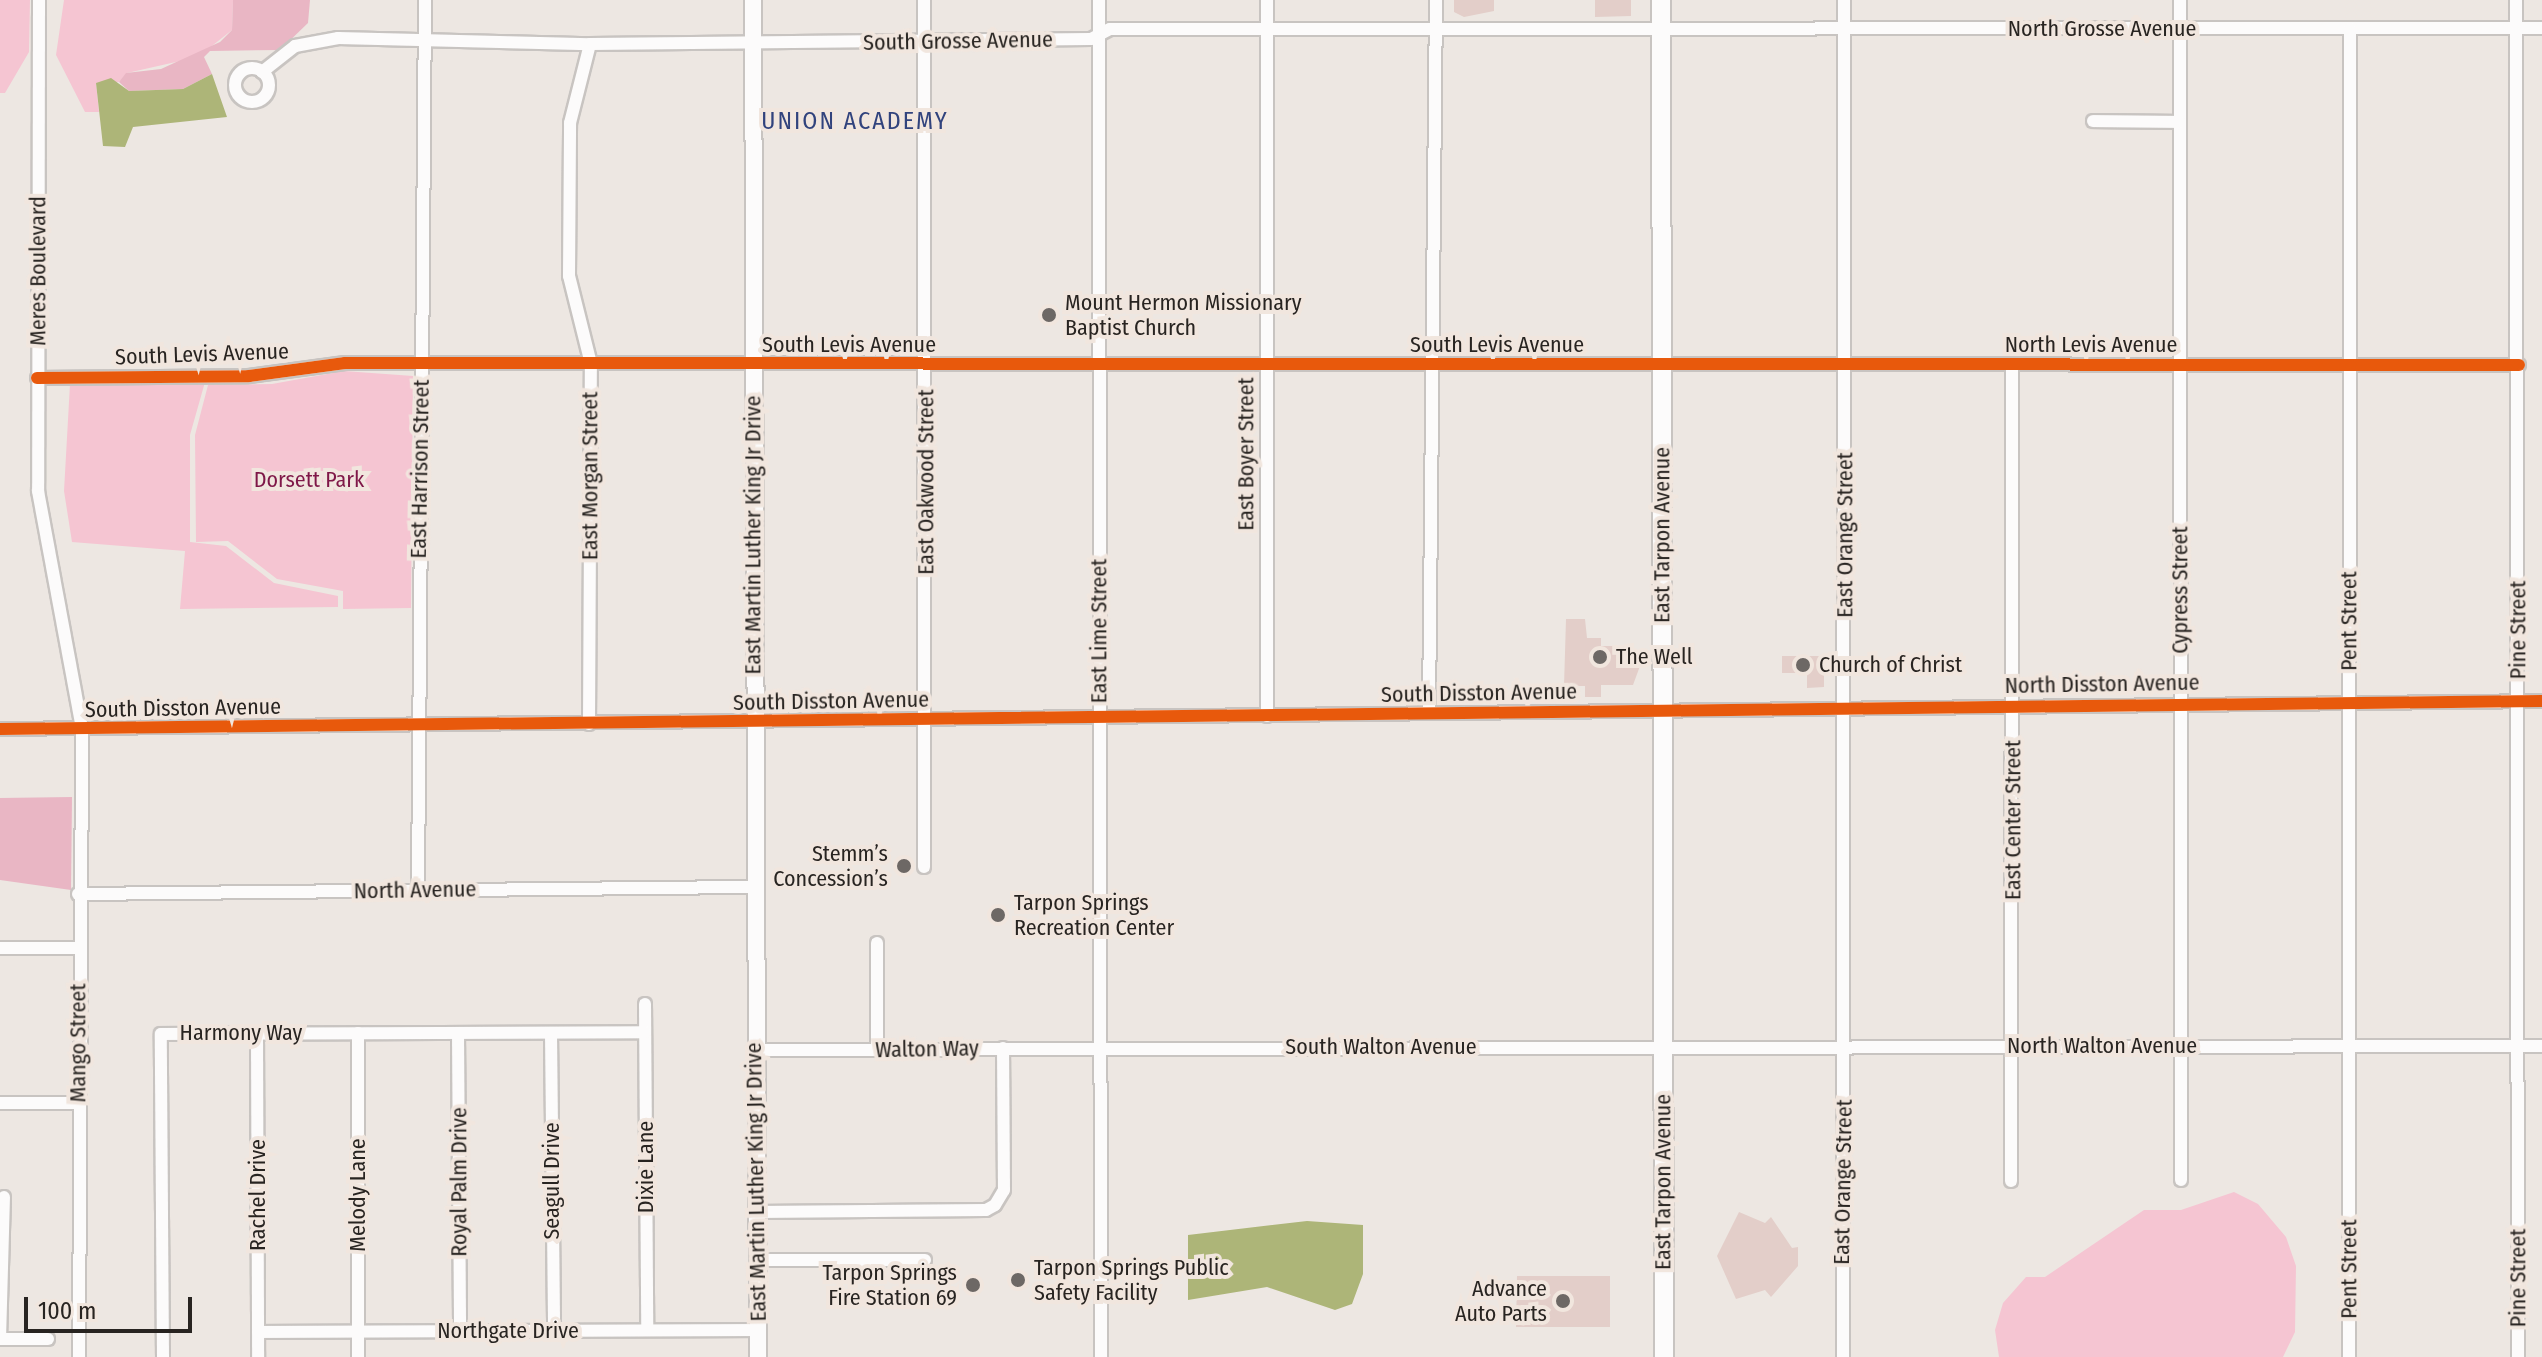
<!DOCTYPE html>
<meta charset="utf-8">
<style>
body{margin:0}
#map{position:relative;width:2542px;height:1357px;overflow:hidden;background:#ede7e2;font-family:"Fira Sans Condensed",sans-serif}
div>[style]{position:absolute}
.green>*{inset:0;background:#f5c5d2}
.forest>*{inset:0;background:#e9b6c4}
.water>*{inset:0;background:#adb578}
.building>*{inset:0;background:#e3cec9}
.roads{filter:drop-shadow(2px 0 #c8c4c1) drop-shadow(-2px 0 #c8c4c1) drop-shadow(0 2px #c8c4c1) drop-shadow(0 -2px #c8c4c1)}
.minor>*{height:12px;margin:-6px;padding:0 6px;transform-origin:6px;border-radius:6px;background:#fcfbfb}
.minor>.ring{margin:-6px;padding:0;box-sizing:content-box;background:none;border:12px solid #fcfbfb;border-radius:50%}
.tertiary>*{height:16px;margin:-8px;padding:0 8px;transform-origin:8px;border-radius:8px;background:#fcfbfb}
.secondary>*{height:18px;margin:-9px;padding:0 9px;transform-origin:9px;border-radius:9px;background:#fcfbfb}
.cycleway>*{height:12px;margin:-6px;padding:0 6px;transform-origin:6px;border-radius:6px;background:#e8590c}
.dots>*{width:22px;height:22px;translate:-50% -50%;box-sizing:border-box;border:4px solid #f1e6de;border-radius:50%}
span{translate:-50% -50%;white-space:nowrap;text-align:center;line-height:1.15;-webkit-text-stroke:8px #f1e6de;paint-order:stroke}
.street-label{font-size:22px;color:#282421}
.poi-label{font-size:22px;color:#282421}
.left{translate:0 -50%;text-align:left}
.right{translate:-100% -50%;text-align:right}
.park-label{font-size:22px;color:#7f1848}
.neighbourhood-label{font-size:24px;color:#31437d;letter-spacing:2px}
.scale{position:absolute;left:24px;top:1297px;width:168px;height:36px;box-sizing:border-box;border:4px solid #282421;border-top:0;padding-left:10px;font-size:24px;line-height:28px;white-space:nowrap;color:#282421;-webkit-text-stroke:6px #f1e6de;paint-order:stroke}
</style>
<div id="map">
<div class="green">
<div style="clip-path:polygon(0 0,30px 0,29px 52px,5px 93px,0 93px)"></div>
<div style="clip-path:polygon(64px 0,233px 0,232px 30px,198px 57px,127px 73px,119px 82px,96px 83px,99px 112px,85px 112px,56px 55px)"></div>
<div style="clip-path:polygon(344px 371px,413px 376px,411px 608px,343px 609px,343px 591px,277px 579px,228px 541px,196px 542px,195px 435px,208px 385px,272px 384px)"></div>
<div style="clip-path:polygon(205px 382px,190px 435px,190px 542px,226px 546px,274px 583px,338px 596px,338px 607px,180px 609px,185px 551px,72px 542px,64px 491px,70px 384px)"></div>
<div style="clip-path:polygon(2234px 1192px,2258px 1204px,2286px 1237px,2296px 1266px,2295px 1332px,2283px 1357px,1999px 1357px,1995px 1330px,2003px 1303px,2026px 1277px,2045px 1277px,2144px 1210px,2181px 1210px)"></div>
</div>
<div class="forest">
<div style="clip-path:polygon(233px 0,310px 0,308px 23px,280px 50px,210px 51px,204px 57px,212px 74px,183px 89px,129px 91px,119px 82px,126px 73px,161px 69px,220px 42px,232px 30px)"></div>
<div style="clip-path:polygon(72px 797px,71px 890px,0 880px,0 798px)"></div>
</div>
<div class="water">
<div style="clip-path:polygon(212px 74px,227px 117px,133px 127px,125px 147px,103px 146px,96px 83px,111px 78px,129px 91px,183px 89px)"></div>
<div style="clip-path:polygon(1307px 1221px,1363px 1225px,1363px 1274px,1352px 1304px,1335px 1310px,1267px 1287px,1188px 1300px,1188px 1235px)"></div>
</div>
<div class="building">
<div style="clip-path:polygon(1454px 0,1494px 0,1494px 11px,1464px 17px,1454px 12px)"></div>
<div style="clip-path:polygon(1595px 0,1631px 0,1631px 16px,1595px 17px)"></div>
<div style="clip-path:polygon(1566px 619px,1585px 619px,1587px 638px,1601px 638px,1601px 646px,1633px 646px,1640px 666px,1633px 685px,1601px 685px,1601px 697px,1585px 697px,1585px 686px,1564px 686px)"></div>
<div style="clip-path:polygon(1782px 656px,1824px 656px,1824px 687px,1807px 688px,1807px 673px,1782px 673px)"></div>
<div style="clip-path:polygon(1739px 1212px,1765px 1223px,1771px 1217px,1792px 1248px,1798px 1247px,1798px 1266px,1771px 1297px,1765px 1290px,1736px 1299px,1717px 1256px)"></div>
<div style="clip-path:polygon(1517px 1276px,1610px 1276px,1610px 1327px,1516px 1327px)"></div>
</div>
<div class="roads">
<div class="minor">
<div style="left:39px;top:0;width:491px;rotate:90.1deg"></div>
<div style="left:38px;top:491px;width:242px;rotate:79.5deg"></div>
<div style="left:82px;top:729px;width:628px;rotate:90.27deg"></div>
<div style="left:1099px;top:0;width:1357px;rotate:89.92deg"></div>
<div style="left:2180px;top:0;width:1180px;rotate:89.95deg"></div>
<div style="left:2516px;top:0;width:1357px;rotate:89.92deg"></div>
<div class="ring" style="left:235px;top:68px;width:22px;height:22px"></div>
<div style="left:262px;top:72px;width:42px;rotate:-38.2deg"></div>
<div style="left:295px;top:46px;width:44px;rotate:-10.5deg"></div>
<div style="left:338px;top:38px;width:252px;rotate:1.4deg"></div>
<div style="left:590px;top:44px;width:501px;rotate:-0.57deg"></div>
<div style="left:1091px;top:39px;width:21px;rotate:-28deg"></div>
<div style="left:1110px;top:29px;width:1432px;rotate:-0.04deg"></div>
<div style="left:2093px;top:121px;width:86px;rotate:0.7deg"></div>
<div style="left:37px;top:378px;width:212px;rotate:-0.5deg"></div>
<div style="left:249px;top:376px;width:97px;rotate:-7.7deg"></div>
<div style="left:345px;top:363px;width:2174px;rotate:0.05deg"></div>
<div style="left:1429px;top:713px;width:713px;rotate:-89.44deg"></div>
<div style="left:1267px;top:716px;width:716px;rotate:-90deg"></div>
<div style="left:589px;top:724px;width:360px;rotate:-89.7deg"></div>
<div style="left:591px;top:364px;width:91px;rotate:-104deg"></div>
<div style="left:569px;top:276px;width:153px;rotate:-89.6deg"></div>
<div style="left:570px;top:123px;width:81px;rotate:-75.8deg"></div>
<div style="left:0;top:729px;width:2542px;rotate:-0.63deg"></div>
<div style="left:924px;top:867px;width:867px;rotate:-90deg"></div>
<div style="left:418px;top:891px;width:891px;rotate:-89.55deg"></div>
<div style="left:78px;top:894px;width:673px;rotate:-0.6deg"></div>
<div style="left:877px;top:943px;width:106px;rotate:90deg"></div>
<div style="left:0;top:948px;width:78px"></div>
<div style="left:645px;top:1004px;width:326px;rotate:89.6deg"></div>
<div style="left:358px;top:1033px;width:324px;rotate:90deg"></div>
<div style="left:458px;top:1033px;width:298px;rotate:89.6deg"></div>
<div style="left:551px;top:1033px;width:297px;rotate:89.4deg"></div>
<div style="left:257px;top:1034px;width:323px;rotate:89.8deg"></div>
<div style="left:754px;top:1050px;width:1788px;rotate:-0.13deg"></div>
<div style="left:0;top:1103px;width:78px"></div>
<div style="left:2011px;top:1181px;width:817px;rotate:-89.93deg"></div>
<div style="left:757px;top:1212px;width:229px;rotate:-0.5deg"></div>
<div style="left:986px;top:1210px;width:10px;rotate:-29deg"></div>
<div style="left:995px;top:1205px;width:17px;rotate:-59deg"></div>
<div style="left:1004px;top:1190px;width:142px;rotate:-90.4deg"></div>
<div style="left:757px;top:1260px;width:168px"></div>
<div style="left:258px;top:1332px;width:500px;rotate:-0.23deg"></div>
<div style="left:0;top:1339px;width:142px;rotate:-88.4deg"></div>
<div style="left:0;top:1339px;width:48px"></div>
<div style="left:163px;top:1357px;width:323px;rotate:-90.4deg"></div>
<div style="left:161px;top:1034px;width:484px;rotate:-0.2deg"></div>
<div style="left:1843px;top:1357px;width:1357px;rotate:-89.96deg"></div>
<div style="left:2349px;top:1357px;width:1328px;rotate:-89.96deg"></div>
</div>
<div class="tertiary">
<div style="left:753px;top:0;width:1357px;rotate:89.79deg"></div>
</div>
<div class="secondary">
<div style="left:1661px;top:0;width:1357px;rotate:89.87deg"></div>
</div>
</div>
<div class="cycleway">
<div style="left:37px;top:378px;width:212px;rotate:-0.5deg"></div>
<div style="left:249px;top:376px;width:97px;rotate:-7.7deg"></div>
<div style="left:345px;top:363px;width:2174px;rotate:0.05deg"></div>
<div style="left:0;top:729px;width:2542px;rotate:-0.63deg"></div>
</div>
<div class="dots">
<div style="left:1049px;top:315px;background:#6d6865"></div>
<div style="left:1600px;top:657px;background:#6d6865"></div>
<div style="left:1803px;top:665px;background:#6d6865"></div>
<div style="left:904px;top:866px;background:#6d6865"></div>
<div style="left:998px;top:915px;background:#6d6865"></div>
<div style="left:1018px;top:1280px;background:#6d6865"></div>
<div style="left:973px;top:1285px;background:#6d6865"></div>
<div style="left:1563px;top:1301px;background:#6d6865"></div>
</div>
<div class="street-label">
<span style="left:2102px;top:29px">North Grosse Avenue</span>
<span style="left:958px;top:41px;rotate:-1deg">South Grosse Avenue</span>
<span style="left:38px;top:271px;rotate:-90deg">Meres Boulevard</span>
<span style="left:849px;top:345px">South Levis Avenue</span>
<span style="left:1497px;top:345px">South Levis Avenue</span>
<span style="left:2091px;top:345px">North Levis Avenue</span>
<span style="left:202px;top:354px;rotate:-2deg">South Levis Avenue</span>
<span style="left:1246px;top:454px;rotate:-90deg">East Boyer Street</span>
<span style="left:420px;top:469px;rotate:-89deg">East Harrison Street</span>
<span style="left:590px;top:476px;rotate:-90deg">East Morgan Street</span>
<span style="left:926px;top:482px;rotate:-90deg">East Oakwood Street</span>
<span style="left:753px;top:535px;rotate:-90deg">East Martin Luther King Jr Drive</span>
<span style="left:1662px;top:535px;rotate:-90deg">East Tarpon Avenue</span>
<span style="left:1845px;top:535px;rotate:-90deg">East Orange Street</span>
<span style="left:2180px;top:590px;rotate:-90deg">Cypress Street</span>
<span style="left:2349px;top:621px;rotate:-90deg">Pent Street</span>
<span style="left:2518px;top:630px;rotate:-90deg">Pine Street</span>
<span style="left:1099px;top:631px;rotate:-90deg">East Lime Street</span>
<span style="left:2102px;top:684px;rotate:-1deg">North Disston Avenue</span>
<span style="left:1479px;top:693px;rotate:-1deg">South Disston Avenue</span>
<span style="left:831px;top:701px;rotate:-1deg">South Disston Avenue</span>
<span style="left:183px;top:708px;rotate:-1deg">South Disston Avenue</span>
<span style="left:2013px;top:820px;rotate:-90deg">East Center Street</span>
<span style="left:415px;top:890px;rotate:-1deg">North Avenue</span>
<span style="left:241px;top:1033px">Harmony Way</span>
<span style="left:78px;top:1043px;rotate:-90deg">Mango Street</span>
<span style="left:2102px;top:1046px">North Walton Avenue</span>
<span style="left:1381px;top:1047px">South Walton Avenue</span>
<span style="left:927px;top:1049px;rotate:-1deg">Walton Way</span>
<span style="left:646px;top:1167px;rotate:-90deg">Dixie Lane</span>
<span style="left:552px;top:1181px;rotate:-90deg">Seagull Drive</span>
<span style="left:459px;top:1182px;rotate:-90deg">Royal Palm Drive</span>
<span style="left:756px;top:1182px;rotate:-91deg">East Martin Luther King Jr Drive</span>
<span style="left:1663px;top:1182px;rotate:-90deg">East Tarpon Avenue</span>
<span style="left:1843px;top:1182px;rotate:-89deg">East Orange Street</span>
<span style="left:258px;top:1195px;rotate:-90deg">Rachel Drive</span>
<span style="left:358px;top:1195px;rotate:-90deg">Melody Lane</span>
<span style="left:2349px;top:1269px;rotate:-90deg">Pent Street</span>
<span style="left:2518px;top:1278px;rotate:-90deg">Pine Street</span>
<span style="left:508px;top:1331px">Northgate Drive</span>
</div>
<div class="poi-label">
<span class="left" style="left:1065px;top:315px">Mount Hermon Missionary<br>Baptist Church</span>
<span class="left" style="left:1616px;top:657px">The Well</span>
<span class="left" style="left:1819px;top:665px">Church of Christ</span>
<span class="right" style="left:888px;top:866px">Stemm’s<br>Concession’s</span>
<span class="left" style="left:1014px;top:915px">Tarpon Springs<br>Recreation Center</span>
<span class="left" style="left:1034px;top:1280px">Tarpon Springs Public<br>Safety Facility</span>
<span class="right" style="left:957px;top:1285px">Tarpon Springs<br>Fire Station 69</span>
<span class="right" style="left:1547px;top:1301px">Advance<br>Auto Parts</span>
</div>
<div class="park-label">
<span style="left:309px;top:480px">Dorsett Park</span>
</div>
<div class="neighbourhood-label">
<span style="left:855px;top:122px">UNION ACADEMY</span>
</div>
<div class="scale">100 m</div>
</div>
